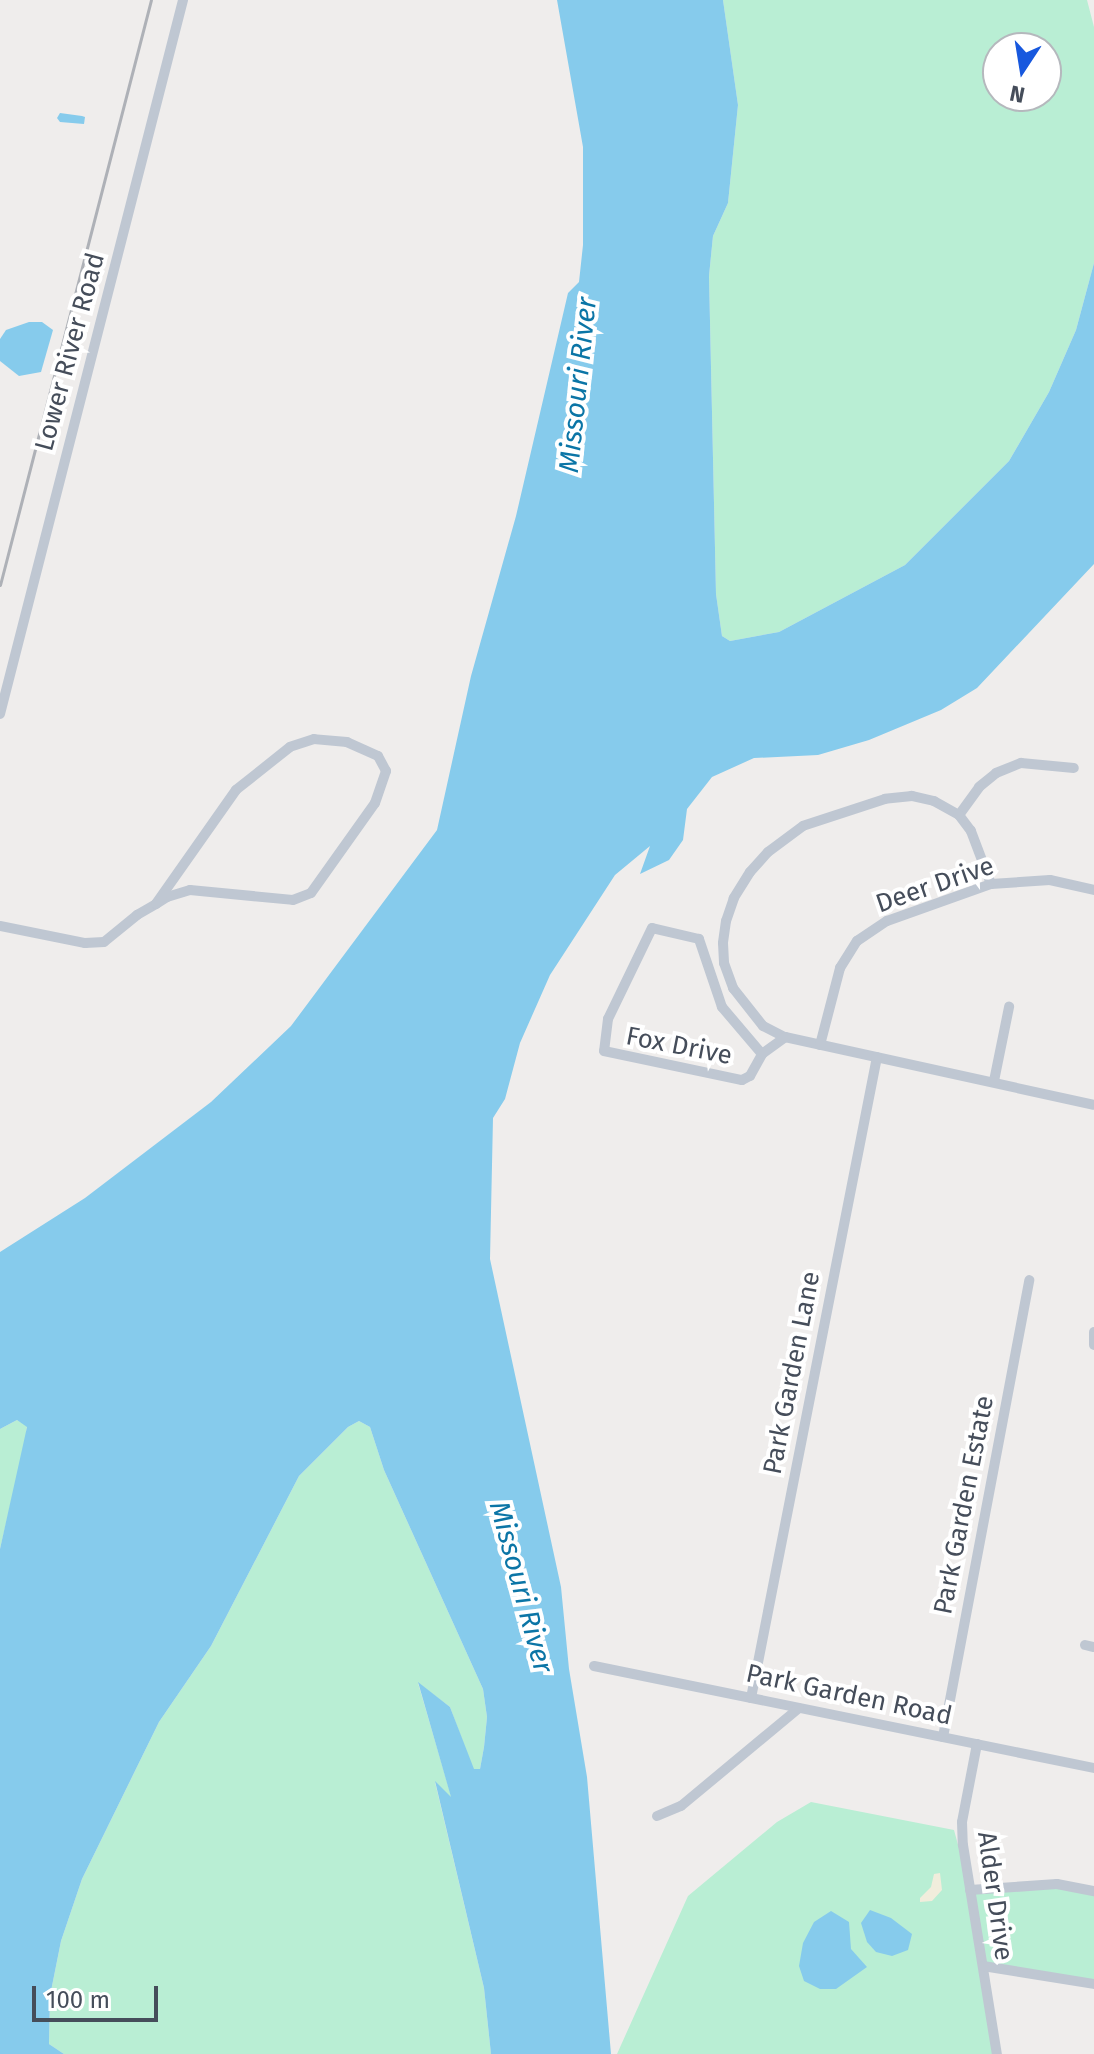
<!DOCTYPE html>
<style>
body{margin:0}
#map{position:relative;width:1094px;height:2054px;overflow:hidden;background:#efedec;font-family:"Fira Sans",sans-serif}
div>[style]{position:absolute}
.green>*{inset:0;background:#b9eed4}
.sand>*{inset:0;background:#f1eddc}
.water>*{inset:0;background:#86cbec}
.minor>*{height:10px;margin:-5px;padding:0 5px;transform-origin:5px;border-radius:5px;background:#bfc7d2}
.rail>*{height:3px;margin:-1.5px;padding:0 1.5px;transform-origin:1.5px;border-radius:1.5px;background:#aeb1b7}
span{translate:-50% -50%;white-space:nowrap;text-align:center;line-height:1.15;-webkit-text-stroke:8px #fff;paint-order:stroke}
.street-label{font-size:26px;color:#454d5a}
.water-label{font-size:28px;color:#0b75a6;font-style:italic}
.north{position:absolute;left:982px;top:32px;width:80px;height:80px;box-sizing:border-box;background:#fff;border:2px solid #b5b8bd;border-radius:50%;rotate:192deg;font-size:22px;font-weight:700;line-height:32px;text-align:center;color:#454d5a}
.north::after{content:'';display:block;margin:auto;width:28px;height:36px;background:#1758de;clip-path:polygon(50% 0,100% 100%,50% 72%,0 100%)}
.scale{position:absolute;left:32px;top:1986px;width:126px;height:36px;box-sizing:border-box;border:4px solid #454d5a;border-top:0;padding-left:10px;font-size:24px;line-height:28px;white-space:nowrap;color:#454d5a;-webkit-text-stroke:6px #fff;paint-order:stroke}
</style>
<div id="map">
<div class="green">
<div style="clip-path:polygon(evenodd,723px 0,1087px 0,1094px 27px,1094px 263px,1076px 330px,1049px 392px,1009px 461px,905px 565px,779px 632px,730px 641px,722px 636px,716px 594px,709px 276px,713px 236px,728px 203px,738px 105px,723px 0,998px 48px,1046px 48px,1046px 96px,998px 96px,998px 48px)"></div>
<div style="clip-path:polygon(17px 1420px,27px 1426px,25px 1443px,0 1549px,0 1429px)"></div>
<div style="clip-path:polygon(359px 1421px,370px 1427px,384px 1470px,483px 1689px,487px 1717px,484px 1747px,480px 1769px,473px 1769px,450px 1707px,418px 1683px,452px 1799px,435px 1782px,484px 1988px,491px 2054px,64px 2054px,49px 2044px,50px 1996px,61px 1941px,82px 1879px,159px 1722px,211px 1646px,299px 1476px,348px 1427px)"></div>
<div style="clip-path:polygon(811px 1802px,954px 1830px,970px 1889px,1011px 1885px,1094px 1891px,1094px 1984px,983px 1966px,997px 2054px,617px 2054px,688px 1896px,777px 1822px)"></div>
</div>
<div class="sand">
<div style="clip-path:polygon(940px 1873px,942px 1890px,932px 1901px,920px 1902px,920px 1898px,931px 1887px,934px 1874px)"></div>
</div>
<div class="water">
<div style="clip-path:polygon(557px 0,723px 0,738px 105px,728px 203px,713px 236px,709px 276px,716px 594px,722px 636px,730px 641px,779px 632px,905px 565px,1009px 461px,1049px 392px,1076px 330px,1094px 263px,1094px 564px,977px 688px,941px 710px,869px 740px,818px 755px,754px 758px,712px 777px,687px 809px,683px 840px,669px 860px,640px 874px,650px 846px,615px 875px,550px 975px,520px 1043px,505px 1099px,493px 1118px,490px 1259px,561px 1587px,569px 1669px,587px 1777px,611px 2054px,491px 2054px,484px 1988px,435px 1781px,451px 1797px,418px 1682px,450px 1707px,474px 1769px,480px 1769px,484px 1747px,487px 1717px,483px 1689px,384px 1470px,370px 1427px,359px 1421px,348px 1427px,299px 1476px,211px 1646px,159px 1722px,82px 1879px,61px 1941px,50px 1996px,49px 2044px,64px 2054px,0 2054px,0 1549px,27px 1427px,17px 1420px,0 1429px,0 1252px,85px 1198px,211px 1102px,291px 1026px,437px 830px,471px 676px,516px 516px,568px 293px,579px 282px,583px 245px,583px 147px)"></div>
<div style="clip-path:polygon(60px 113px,82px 116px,85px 117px,84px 124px,60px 122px,57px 118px)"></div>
<div style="clip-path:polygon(29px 322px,42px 322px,53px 330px,41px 372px,19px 376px,0 361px,0 339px,6px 330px)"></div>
<div style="clip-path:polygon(870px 1910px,891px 1918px,912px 1934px,908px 1950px,892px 1956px,876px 1952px,867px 1942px,861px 1923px)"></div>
<div style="clip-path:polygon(831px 1911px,849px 1922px,851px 1949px,867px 1967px,836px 1989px,820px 1989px,804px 1981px,799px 1966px,803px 1943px,814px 1922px)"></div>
</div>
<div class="minor">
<div style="left:0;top:714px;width:737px;rotate:-75.62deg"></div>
<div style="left:959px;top:815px;width:34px;rotate:-54deg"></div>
<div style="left:979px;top:787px;width:22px;rotate:-39deg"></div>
<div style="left:996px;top:773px;width:27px;rotate:-22deg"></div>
<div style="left:1021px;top:763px;width:53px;rotate:5.4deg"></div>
<div style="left:991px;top:884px;width:57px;rotate:-110.7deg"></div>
<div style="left:971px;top:831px;width:20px;rotate:-127deg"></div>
<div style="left:959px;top:815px;width:29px;rotate:-151deg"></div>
<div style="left:934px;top:801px;width:23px;rotate:-167deg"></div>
<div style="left:912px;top:796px;width:27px;rotate:174deg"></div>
<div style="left:885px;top:799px;width:86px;rotate:161.8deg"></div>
<div style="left:803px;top:826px;width:44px;rotate:143.4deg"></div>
<div style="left:768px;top:852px;width:27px;rotate:132deg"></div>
<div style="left:750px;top:872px;width:31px;rotate:122deg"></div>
<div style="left:734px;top:898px;width:24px;rotate:109deg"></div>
<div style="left:726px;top:921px;width:22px;rotate:98deg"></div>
<div style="left:723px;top:943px;width:20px;rotate:87deg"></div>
<div style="left:724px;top:963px;width:27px;rotate:70deg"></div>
<div style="left:733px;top:988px;width:48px;rotate:51.7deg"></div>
<div style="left:763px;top:1026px;width:25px;rotate:27deg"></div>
<div style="left:785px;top:1037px;width:316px;rotate:12.4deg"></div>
<div style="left:0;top:926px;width:87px;rotate:11.3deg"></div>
<div style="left:85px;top:943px;width:19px;rotate:-3deg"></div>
<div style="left:104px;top:942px;width:43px;rotate:-39.3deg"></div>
<div style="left:137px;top:915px;width:22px;rotate:-30deg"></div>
<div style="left:156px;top:904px;width:13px;rotate:-32deg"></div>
<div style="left:167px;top:897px;width:24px;rotate:-17deg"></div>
<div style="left:190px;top:890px;width:103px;rotate:5.5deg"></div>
<div style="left:293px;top:900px;width:19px;rotate:-21deg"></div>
<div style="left:311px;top:893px;width:110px;rotate:-54.6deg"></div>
<div style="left:375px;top:803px;width:34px;rotate:-71deg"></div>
<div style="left:386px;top:771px;width:17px;rotate:-118deg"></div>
<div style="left:378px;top:756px;width:34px;rotate:-156deg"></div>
<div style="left:347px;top:742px;width:33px;rotate:-175deg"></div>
<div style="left:314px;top:739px;width:25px;rotate:162deg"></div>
<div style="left:290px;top:747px;width:69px;rotate:141.5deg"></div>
<div style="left:236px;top:790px;width:139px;rotate:125.1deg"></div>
<div style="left:820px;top:1045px;width:80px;rotate:-75.4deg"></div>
<div style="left:840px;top:968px;width:32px;rotate:-58deg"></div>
<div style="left:857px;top:941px;width:36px;rotate:-34deg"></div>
<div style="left:887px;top:921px;width:110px;rotate:-19.6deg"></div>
<div style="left:991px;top:884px;width:59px;rotate:-3.9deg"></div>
<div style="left:1050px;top:880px;width:45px;rotate:12.8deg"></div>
<div style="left:762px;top:1054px;width:62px;rotate:-130.4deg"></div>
<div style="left:722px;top:1007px;width:72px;rotate:-108.7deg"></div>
<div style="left:699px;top:939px;width:48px;rotate:-166.8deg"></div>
<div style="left:652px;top:928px;width:101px;rotate:115.8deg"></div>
<div style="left:608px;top:1019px;width:32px;rotate:97deg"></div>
<div style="left:604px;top:1051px;width:141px;rotate:11.9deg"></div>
<div style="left:742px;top:1080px;width:9px;rotate:-27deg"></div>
<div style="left:750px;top:1076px;width:25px;rotate:-61deg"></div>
<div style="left:762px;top:1054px;width:29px;rotate:-36deg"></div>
<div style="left:994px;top:1081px;width:76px;rotate:-78.5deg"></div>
<div style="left:1094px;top:1332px;width:13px;rotate:90deg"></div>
<div style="left:1085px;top:1645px;width:9px;rotate:13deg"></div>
<div style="left:594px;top:1666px;width:510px;rotate:11.53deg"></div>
<div style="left:751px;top:1698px;width:653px;rotate:-78.88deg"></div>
<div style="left:943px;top:1737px;width:465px;rotate:-79.3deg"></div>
<div style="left:977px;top:1744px;width:79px;rotate:100.9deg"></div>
<div style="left:962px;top:1822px;width:23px;rotate:88deg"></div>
<div style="left:963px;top:1845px;width:212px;rotate:80.8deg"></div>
<div style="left:657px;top:1816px;width:26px;rotate:-23deg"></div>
<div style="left:681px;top:1806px;width:153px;rotate:-39.7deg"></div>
<div style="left:970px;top:1890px;width:87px;rotate:-3.9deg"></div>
<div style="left:1057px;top:1884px;width:38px;rotate:11deg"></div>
<div style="left:983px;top:1966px;width:112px;rotate:9.2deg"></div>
</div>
<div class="rail">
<div style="left:0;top:585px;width:604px;rotate:-75.53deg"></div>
</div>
<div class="street-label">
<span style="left:70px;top:352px;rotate:-75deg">Lower River Road</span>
<span style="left:935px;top:885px;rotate:-19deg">Deer Drive</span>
<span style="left:679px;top:1046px;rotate:11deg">Fox Drive</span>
<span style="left:792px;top:1373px;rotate:-79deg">Park Garden Lane</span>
<span style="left:964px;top:1505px;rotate:-79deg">Park Garden Estate</span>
<span style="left:849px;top:1695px;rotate:12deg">Park Garden Road</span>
<span style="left:995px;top:1896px;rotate:82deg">Alder Drive</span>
</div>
<div class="water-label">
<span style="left:578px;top:385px;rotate:-84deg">Missouri River</span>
<span style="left:521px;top:1587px;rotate:75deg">Missouri River</span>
</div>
<div class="north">N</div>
<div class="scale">100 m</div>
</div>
